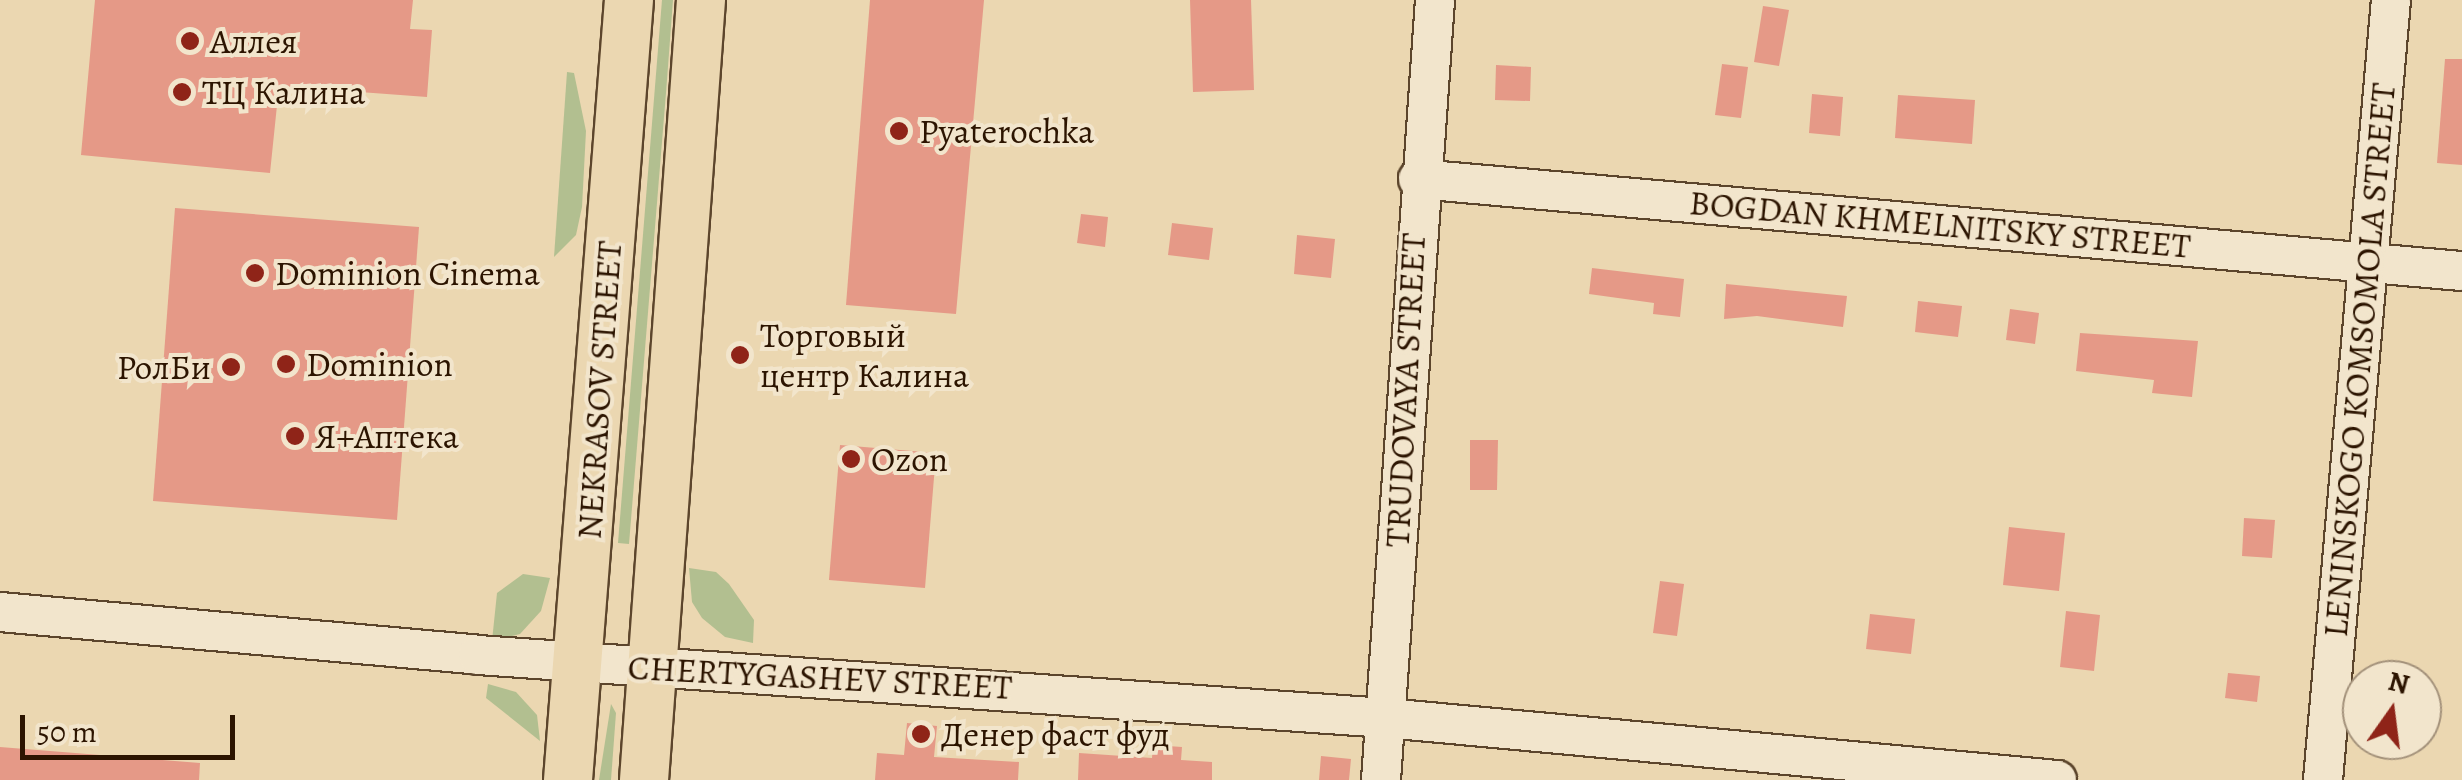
<!DOCTYPE html>
<meta charset="utf-8">
<style>
body{margin:0}
#map{position:relative;width:2462px;height:780px;overflow:hidden;background:#ebd7b1;font-family:Alegreya,serif}
div>[style]{position:absolute}
.green>*{inset:0;background:#b2bf90}
.building>*{inset:0;background:#e59987}
.roads{filter:drop-shadow(2px 0 #5c452c) drop-shadow(-2px 0 #5c452c) drop-shadow(0 2px #5c452c) drop-shadow(0 -2px #5c452c)}
.minor>*{height:38px;margin:-19px;padding:0 19px;transform-origin:19px;border-radius:19px;background:#f2e5cc}
.major>*{height:48px;margin:-24px;padding:0 24px;transform-origin:24px;border-radius:24px;background:#ebd7b1}
.dots>*{width:28px;height:28px;translate:-50% -50%;box-sizing:border-box;border:5px solid #f2e5cc;border-radius:50%}
span{translate:-50% -50%;white-space:nowrap;text-align:center;line-height:1.15;-webkit-text-stroke:8px #f2e5cc;paint-order:stroke}
.poi-label{font-size:35px;color:#2c1400}
.left{translate:0 -50%;text-align:left}
.right{translate:-100% -50%;text-align:right}
.street-label{font-size:35px;color:#2c1400}
.north{position:absolute;left:2342px;top:660px;width:100px;height:100px;box-sizing:border-box;background:#f2e5cc;border:2px solid #a3917a;border-radius:50%;rotate:14deg;font-size:28px;font-weight:700;line-height:40px;text-align:center;color:#2c1400}
.north::after{content:'';display:block;margin:auto;width:35px;height:45px;background:#8f2418;clip-path:polygon(50% 0,100% 100%,50% 72%,0 100%)}
.scale{position:absolute;left:20px;top:715px;width:215px;height:45px;box-sizing:border-box;border:5px solid #2c1400;border-top:0;padding-left:12px;font-size:30px;line-height:35px;white-space:nowrap;color:#2c1400;-webkit-text-stroke:8px #f2e5cc;paint-order:stroke}
</style>
<div id="map">
<div class="green">
<div style="clip-path:polygon(662px 0,673px 0,666px 93px,629px 544px,618px 543px)"></div>
<div style="clip-path:polygon(567px 72px,574px 73px,586px 131px,582px 207px,576px 235px,554px 257px)"></div>
<div style="clip-path:polygon(689px 568px,716px 572px,729px 584px,754px 620px,753px 643px,725px 637px,702px 618px,692px 602px)"></div>
<div style="clip-path:polygon(523px 574px,550px 578px,541px 611px,520px 634px,492px 641px,497px 593px)"></div>
<div style="clip-path:polygon(488px 684px,516px 692px,537px 715px,540px 741px,486px 698px)"></div>
<div style="clip-path:polygon(611px 704px,616px 713px,611px 780px,599px 780px)"></div>
</div>
<div class="building">
<div style="clip-path:polygon(95px 0,413px 0,410px 29px,432px 30px,427px 97px,279px 86px,270px 173px,81px 155px)"></div>
<div style="clip-path:polygon(870px 0,984px 0,956px 314px,846px 305px)"></div>
<div style="clip-path:polygon(1190px 0,1251px 0,1254px 90px,1193px 92px)"></div>
<div style="clip-path:polygon(1763px 6px,1789px 10px,1779px 66px,1754px 62px)"></div>
<div style="clip-path:polygon(2445px 59px,2462px 59px,2462px 165px,2437px 163px)"></div>
<div style="clip-path:polygon(1722px 64px,1748px 67px,1741px 118px,1715px 115px)"></div>
<div style="clip-path:polygon(1496px 65px,1531px 67px,1530px 101px,1495px 100px)"></div>
<div style="clip-path:polygon(1812px 94px,1843px 97px,1840px 136px,1809px 133px)"></div>
<div style="clip-path:polygon(1898px 95px,1975px 100px,1972px 144px,1895px 138px)"></div>
<div style="clip-path:polygon(175px 208px,419px 227px,397px 520px,153px 501px)"></div>
<div style="clip-path:polygon(1081px 214px,1108px 217px,1105px 247px,1077px 243px)"></div>
<div style="clip-path:polygon(1172px 223px,1213px 228px,1209px 260px,1168px 255px)"></div>
<div style="clip-path:polygon(1297px 235px,1335px 239px,1331px 278px,1294px 274px)"></div>
<div style="clip-path:polygon(1592px 268px,1684px 279px,1680px 317px,1653px 314px,1654px 303px,1589px 294px)"></div>
<div style="clip-path:polygon(1726px 284px,1847px 296px,1843px 327px,1757px 316px,1724px 319px)"></div>
<div style="clip-path:polygon(1918px 301px,1962px 306px,1958px 337px,1915px 332px)"></div>
<div style="clip-path:polygon(2010px 309px,2039px 313px,2035px 344px,2006px 340px)"></div>
<div style="clip-path:polygon(2080px 333px,2198px 341px,2192px 397px,2152px 393px,2154px 380px,2076px 371px)"></div>
<div style="clip-path:polygon(1470px 440px,1498px 440px,1497px 490px,1470px 490px)"></div>
<div style="clip-path:polygon(840px 445px,936px 453px,925px 588px,829px 580px)"></div>
<div style="clip-path:polygon(2244px 518px,2275px 520px,2272px 558px,2242px 556px)"></div>
<div style="clip-path:polygon(2009px 527px,2065px 533px,2059px 591px,2003px 585px)"></div>
<div style="clip-path:polygon(1660px 581px,1684px 584px,1677px 636px,1653px 633px)"></div>
<div style="clip-path:polygon(2066px 611px,2100px 615px,2094px 671px,2060px 667px)"></div>
<div style="clip-path:polygon(1870px 614px,1915px 619px,1911px 654px,1866px 649px)"></div>
<div style="clip-path:polygon(2228px 673px,2260px 676px,2257px 702px,2225px 698px)"></div>
<div style="clip-path:polygon(907px 723px,937px 726px,934px 757px,1019px 762px,1018px 780px,875px 780px,877px 753px,904px 755px)"></div>
<div style="clip-path:polygon(1153px 745px,1182px 747px,1181px 760px,1212px 762px,1212px 780px,1078px 780px,1079px 753px,1152px 758px)"></div>
<div style="clip-path:polygon(0 747px,200px 763px,199px 780px,0 780px)"></div>
<div style="clip-path:polygon(1321px 756px,1351px 759px,1349px 780px,1319px 780px)"></div>
</div>
<div class="roads">
<div class="minor">
<div style="left:1418px;top:179px;width:1048px;rotate:5.04deg"></div>
<div style="left:0;top:612px;width:480px;rotate:5.1deg"></div>
<div style="left:478px;top:655px;width:910px;rotate:3.97deg"></div>
<div style="left:1386px;top:718px;width:674px;rotate:5.28deg"></div>
<div style="left:1381px;top:780px;width:782px;rotate:-86.04deg"></div>
<div style="left:2323px;top:780px;width:783px;rotate:-85.02deg"></div>
</div>
<div class="major">
<div style="left:568px;top:780px;width:782px;rotate:-85.53deg"></div>
<div style="left:644px;top:780px;width:782px;rotate:-85.82deg"></div>
</div>
</div>
<div class="dots">
<div style="left:190px;top:41px;background:#8f2418"></div>
<div style="left:182px;top:92px;background:#8f2418"></div>
<div style="left:899px;top:131px;background:#8f2418"></div>
<div style="left:255px;top:273px;background:#8f2418"></div>
<div style="left:740px;top:355px;background:#8f2418"></div>
<div style="left:286px;top:364px;background:#8f2418"></div>
<div style="left:231px;top:367px;background:#8f2418"></div>
<div style="left:295px;top:436px;background:#8f2418"></div>
<div style="left:851px;top:459px;background:#8f2418"></div>
<div style="left:921px;top:734px;background:#8f2418"></div>
</div>
<div class="poi-label">
<span class="left" style="left:210px;top:41px">Аллея</span>
<span class="left" style="left:202px;top:92px">ТЦ Калина</span>
<span class="left" style="left:919px;top:131px">Pyaterochka</span>
<span class="left" style="left:275px;top:273px">Dominion Cinema</span>
<span class="left" style="left:760px;top:355px">Торговый<br>центр Калина</span>
<span class="left" style="left:306px;top:364px">Dominion</span>
<span class="right" style="left:211px;top:367px">РолБи</span>
<span class="left" style="left:315px;top:436px">Я+Аптека</span>
<span class="left" style="left:871px;top:459px">Ozon</span>
<span class="left" style="left:941px;top:734px">Денер фаст фуд</span>
</div>
<div class="street-label">
<span style="left:1940px;top:224px;rotate:5deg">BOGDAN KHMELNITSKY STREET</span>
<span style="left:2359px;top:360px;rotate:-85deg">LENINSKOGO KOMSOMOLA STREET</span>
<span style="left:599px;top:390px;rotate:-86deg">NEKRASOV STREET</span>
<span style="left:1405px;top:390px;rotate:-87deg">TRUDOVAYA STREET</span>
<span style="left:820px;top:677px;rotate:3deg">CHERTYGASHEV STREET</span>
</div>
<div class="north">N</div>
<div class="scale">50 m</div>
</div>
